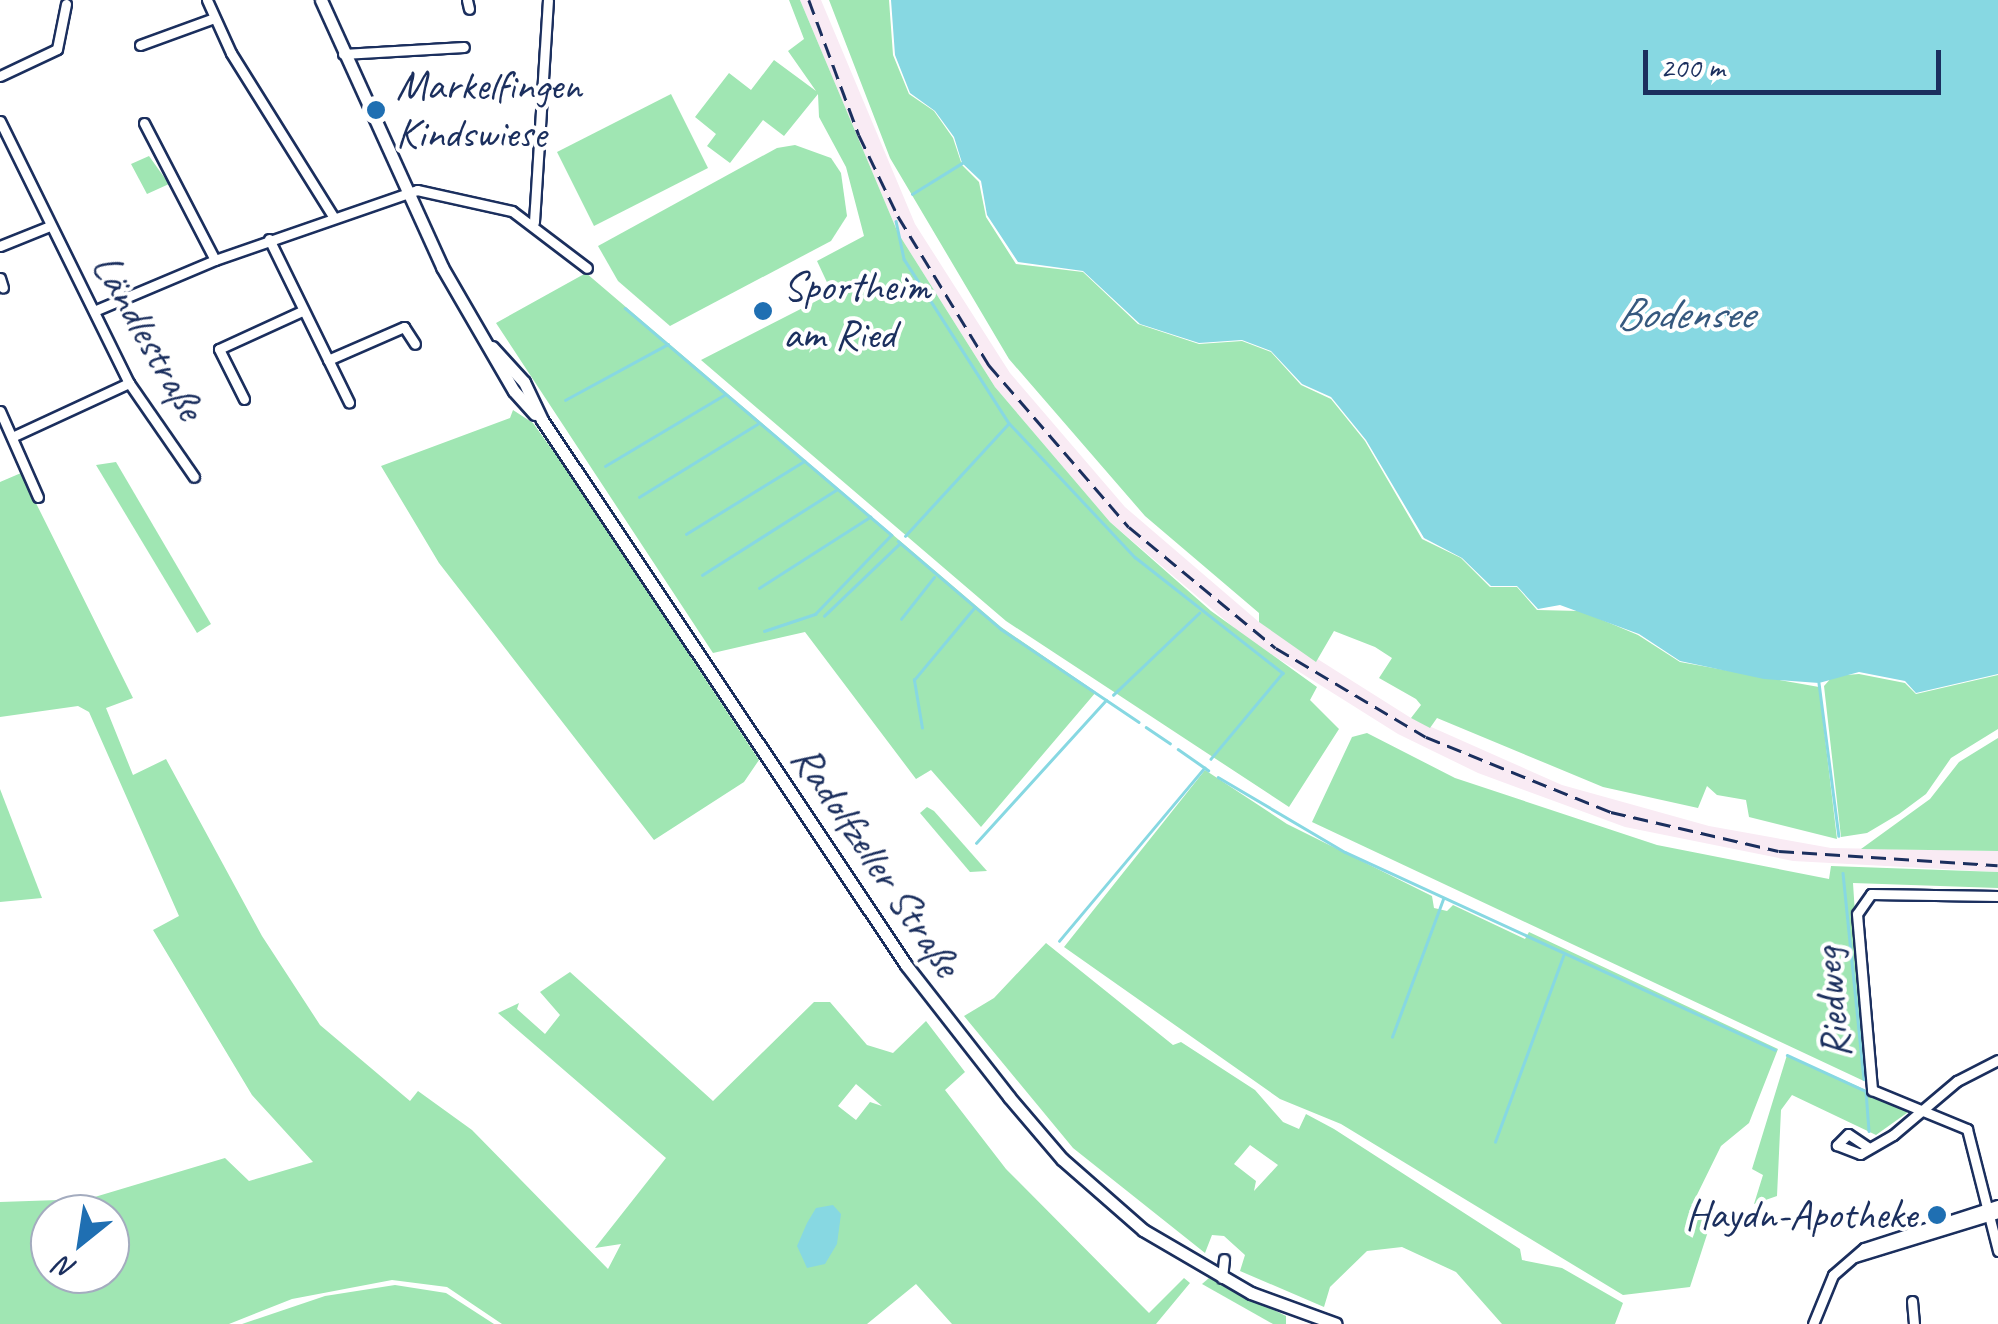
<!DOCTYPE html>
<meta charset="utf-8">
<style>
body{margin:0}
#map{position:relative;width:1998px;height:1324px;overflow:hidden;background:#fff;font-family:Caveat,sans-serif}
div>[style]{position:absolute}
.built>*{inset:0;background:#f9ebf4}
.green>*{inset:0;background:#a0e6b3}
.water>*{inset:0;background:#87d8e2}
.stream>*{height:2.5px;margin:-1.25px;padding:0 1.25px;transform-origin:1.25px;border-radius:1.25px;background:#87d8e2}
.roads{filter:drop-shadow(2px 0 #1b2f5e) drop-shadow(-2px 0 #1b2f5e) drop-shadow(0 2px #1b2f5e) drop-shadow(0 -2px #1b2f5e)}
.street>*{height:9px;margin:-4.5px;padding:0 4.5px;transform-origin:4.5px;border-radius:4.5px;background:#fff}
.secondary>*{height:11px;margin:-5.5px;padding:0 5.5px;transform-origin:5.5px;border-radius:5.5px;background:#fff}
.rail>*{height:2.5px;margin-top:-1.25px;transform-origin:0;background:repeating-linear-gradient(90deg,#1b2f5e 0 15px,transparent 0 23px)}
.dots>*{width:28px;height:28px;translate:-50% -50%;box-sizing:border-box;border:5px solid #fff;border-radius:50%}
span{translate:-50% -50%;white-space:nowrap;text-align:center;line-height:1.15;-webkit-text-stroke:8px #fff;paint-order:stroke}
.poi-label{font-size:42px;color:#1b2f5e}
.left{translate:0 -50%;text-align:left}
.right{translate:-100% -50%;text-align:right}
.street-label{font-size:42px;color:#1b2f5e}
.water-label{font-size:45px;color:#36597f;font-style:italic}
.north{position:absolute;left:30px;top:1194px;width:100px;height:100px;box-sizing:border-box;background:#fff;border:2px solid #a4acbf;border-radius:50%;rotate:210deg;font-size:28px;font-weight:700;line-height:40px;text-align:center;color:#1b2f5e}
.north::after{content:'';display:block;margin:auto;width:35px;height:45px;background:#1f6fb2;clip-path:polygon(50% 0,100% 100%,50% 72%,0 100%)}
.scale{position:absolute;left:1643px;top:50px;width:298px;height:45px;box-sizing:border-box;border:5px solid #1b2f5e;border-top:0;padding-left:12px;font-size:30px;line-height:35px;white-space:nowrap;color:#1b2f5e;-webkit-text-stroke:8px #fff;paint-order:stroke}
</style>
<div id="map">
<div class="built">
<div style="clip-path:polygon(800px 0,821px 0,915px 224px,1010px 373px,1125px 507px,1259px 622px,1411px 718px,1562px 785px,1709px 826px,1831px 848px,1998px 851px,1998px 872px,1793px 861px,1625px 827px,1478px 773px,1398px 734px,1247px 639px,1110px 522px,995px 387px,898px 233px)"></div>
</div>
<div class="green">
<div style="clip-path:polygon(789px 0,800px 0,898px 233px,995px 387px,1110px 522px,1211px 611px,1317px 687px,1310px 700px,1339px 729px,1289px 807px,1006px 621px,701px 360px,832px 293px,817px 261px,864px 236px,846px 167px,819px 117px,818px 94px,784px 136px,763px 120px,730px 163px,707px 146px,716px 134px,695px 117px,729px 73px,751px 90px,774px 60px,816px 91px,788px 51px,804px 39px)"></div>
<div style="clip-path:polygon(829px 0,889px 0,893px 55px,909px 94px,934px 111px,953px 138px,962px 165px,979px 182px,986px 217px,1016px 264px,1083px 272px,1138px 324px,1199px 344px,1242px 341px,1271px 352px,1301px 385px,1331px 399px,1365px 441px,1422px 539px,1461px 558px,1490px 587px,1517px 587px,1537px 610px,1581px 611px,1638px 635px,1680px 662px,1819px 687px,1837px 839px,1749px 817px,1746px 800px,1717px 795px,1707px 786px,1698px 808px,1603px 787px,1437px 718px,1430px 728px,1411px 718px,1421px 705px,1416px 699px,1379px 678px,1392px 658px,1375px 647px,1334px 631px,1316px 662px,1259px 622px,1259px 613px,1145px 516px,1009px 359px,890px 158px)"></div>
<div style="clip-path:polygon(671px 94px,708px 168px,594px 226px,557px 152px)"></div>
<div style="clip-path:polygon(795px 145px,831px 158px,841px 173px,847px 216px,831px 241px,670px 326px,618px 281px,598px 246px,777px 148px)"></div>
<div style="clip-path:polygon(149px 156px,169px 184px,147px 194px,131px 164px)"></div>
<div style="clip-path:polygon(586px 273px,1001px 627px,1096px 692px,981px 827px,931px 770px,916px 779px,805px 632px,713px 653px,496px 323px)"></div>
<div style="clip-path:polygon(513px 410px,533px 423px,563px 465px,759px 760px,744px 782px,654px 840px,439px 563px,381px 466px,510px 418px)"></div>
<div style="clip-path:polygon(116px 462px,211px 624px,197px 633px,96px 465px)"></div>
<div style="clip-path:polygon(evenodd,21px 473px,133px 698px,106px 708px,133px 775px,166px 759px,262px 936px,320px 1025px,410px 1101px,418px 1091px,472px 1130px,608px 1269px,621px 1244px,595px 1248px,666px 1158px,498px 1013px,519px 1003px,517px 1009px,545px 1034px,560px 1015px,540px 992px,570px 972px,713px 1101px,814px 1002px,830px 1002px,867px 1045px,893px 1053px,926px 1021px,965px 1072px,945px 1090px,1006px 1169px,1149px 1313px,1184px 1278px,1190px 1283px,1156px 1324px,952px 1324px,916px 1284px,867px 1324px,502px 1324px,447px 1287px,392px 1280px,292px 1299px,229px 1324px,0 1324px,0 1202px,88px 1199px,225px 1158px,249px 1181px,313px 1162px,252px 1095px,153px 930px,179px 916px,89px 712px,78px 706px,0 717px,0 482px,21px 473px,856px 1084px,882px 1106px,870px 1102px,856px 1120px,838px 1106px,856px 1084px,21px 473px,50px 1214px,110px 1214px,110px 1274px,50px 1274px,50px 1214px)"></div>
<div style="clip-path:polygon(1859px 674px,1905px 683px,1916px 694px,1998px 675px,1998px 729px,1951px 758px,1926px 794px,1899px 814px,1867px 833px,1841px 837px,1824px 686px,1833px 676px)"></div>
<div style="clip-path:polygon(1367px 733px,1455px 778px,1657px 845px,1829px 879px,1831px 866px,1998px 872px,1998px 888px,1853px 883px,1866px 1082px,1312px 822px,1352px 737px)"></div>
<div style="clip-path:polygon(1998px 738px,1998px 851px,1861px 849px,1930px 799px,1959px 762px)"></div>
<div style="clip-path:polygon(1205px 770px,1287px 824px,1432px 896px,1434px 908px,1447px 911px,1453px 905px,1525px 939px,1529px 932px,1778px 1049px,1749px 1123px,1721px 1146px,1692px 1205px,1713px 1216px,1690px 1287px,1623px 1295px,1341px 1124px,1280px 1099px,1064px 947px)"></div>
<div style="clip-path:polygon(0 789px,42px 898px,0 902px)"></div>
<div style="clip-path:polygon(927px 807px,934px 811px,987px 871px,970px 872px,920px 813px)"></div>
<div style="clip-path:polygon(evenodd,1046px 943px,1173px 1045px,1181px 1042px,1255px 1090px,1283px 1122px,1299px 1129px,1306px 1114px,1334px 1129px,1520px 1249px,1522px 1260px,1562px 1268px,1623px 1303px,1615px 1324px,1502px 1324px,1456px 1272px,1402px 1247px,1367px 1251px,1330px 1287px,1324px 1307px,1240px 1271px,1245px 1255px,1224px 1236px,1212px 1235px,1205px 1253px,1073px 1148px,964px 1016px,994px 998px,1046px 943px,1250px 1145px,1278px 1165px,1254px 1191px,1256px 1181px,1234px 1164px,1250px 1145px)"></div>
<div style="clip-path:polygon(1787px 1055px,1911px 1110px,1876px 1135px,1792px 1095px,1781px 1110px,1777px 1196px,1754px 1204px,1763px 1175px,1752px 1169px)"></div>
<div style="clip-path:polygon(1209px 1278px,1286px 1316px,1286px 1324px,1273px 1324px,1202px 1284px)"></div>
<div style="clip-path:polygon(395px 1285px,446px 1293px,494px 1324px,242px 1324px,325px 1296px)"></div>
</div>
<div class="water">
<div style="clip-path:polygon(891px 0,1998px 0,1998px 674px,1916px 693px,1905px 681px,1859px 672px,1819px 683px,1764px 679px,1680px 661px,1639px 634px,1560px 605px,1538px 609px,1517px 586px,1491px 586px,1462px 558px,1424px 538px,1366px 440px,1331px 397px,1302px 384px,1271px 351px,1242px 340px,1199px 343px,1140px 324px,1083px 271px,1018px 262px,987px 215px,981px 181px,962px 163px,954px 137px,935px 111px,910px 93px,895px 55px)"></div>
<div style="clip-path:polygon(833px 1205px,841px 1214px,837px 1244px,825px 1264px,807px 1268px,797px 1246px,807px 1223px,816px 1208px)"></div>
</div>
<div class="stream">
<div style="left:912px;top:194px;width:59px;rotate:-31.8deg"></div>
<div style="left:896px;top:221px;width:39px;rotate:78deg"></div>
<div style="left:904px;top:259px;width:195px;rotate:57.4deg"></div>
<div style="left:1009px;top:423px;width:184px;rotate:46.8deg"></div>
<div style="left:1135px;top:557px;width:188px;rotate:38.1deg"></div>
<div style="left:1283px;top:673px;width:112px;rotate:129.9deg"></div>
<div style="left:625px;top:308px;width:350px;rotate:40.4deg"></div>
<div style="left:565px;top:400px;width:117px;rotate:-28.5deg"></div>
<div style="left:605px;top:466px;width:139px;rotate:-30.8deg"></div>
<div style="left:639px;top:497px;width:139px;rotate:-31.7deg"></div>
<div style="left:686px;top:534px;width:139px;rotate:-31.7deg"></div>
<div style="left:905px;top:536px;width:152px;rotate:-47.4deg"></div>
<div style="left:898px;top:541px;width:135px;rotate:40.5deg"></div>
<div style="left:1001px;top:629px;width:166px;rotate:34deg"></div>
<div style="left:702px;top:575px;width:159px;rotate:-32.4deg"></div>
<div style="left:759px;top:588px;width:132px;rotate:-32.6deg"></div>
<div style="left:824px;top:616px;width:104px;rotate:-43.8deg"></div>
<div style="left:901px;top:619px;width:53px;rotate:-51.8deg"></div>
<div style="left:764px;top:631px;width:54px;rotate:-18.4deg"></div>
<div style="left:815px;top:614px;width:108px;rotate:-46.1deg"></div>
<div style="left:1819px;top:683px;width:154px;rotate:82.6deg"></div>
<div style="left:1113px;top:695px;width:119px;rotate:-43.6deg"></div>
<div style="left:1146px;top:727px;width:29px;rotate:34deg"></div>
<div style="left:922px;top:728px;width:49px;rotate:-99.5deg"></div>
<div style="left:914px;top:680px;width:94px;rotate:-50.2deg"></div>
<div style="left:1178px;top:749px;width:37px;rotate:35deg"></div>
<div style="left:1218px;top:777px;width:147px;rotate:30.6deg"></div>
<div style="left:1345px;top:852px;width:473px;rotate:24.7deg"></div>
<div style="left:976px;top:843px;width:193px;rotate:-47.7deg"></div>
<div style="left:1843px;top:873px;width:207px;rotate:84.2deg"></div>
<div style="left:1059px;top:941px;width:226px;rotate:-50deg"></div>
<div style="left:1392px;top:1037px;width:147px;rotate:-69.7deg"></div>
<div style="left:1787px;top:1055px;width:87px;rotate:24.5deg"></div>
<div style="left:1866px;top:1091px;width:40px;rotate:85.7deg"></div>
<div style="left:1495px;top:1142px;width:198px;rotate:-69.9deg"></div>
</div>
<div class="roads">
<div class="street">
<div style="left:207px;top:0;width:58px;rotate:65.6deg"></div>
<div style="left:231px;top:53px;width:192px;rotate:58deg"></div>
<div style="left:467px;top:0;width:9px;rotate:77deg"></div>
<div style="left:140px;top:45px;width:79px;rotate:-20deg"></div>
<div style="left:343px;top:54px;width:121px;rotate:-3.3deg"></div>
<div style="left:0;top:76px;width:63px;rotate:-25.3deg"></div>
<div style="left:57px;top:49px;width:46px;rotate:-78.7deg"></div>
<div style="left:0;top:121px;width:292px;rotate:63.8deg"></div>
<div style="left:129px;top:383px;width:114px;rotate:55.3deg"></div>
<div style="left:144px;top:123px;width:154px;rotate:62.6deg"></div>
<div style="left:534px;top:222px;width:222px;rotate:-86.4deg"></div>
<div style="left:269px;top:239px;width:182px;rotate:63.9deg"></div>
<div style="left:0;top:246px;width:54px;rotate:-21.8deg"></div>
<div style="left:0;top:278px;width:10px;rotate:73deg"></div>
<div style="left:94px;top:311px;width:131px;rotate:-22.9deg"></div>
<div style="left:215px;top:260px;width:214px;rotate:-19.1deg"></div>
<div style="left:417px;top:190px;width:97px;rotate:12.5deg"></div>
<div style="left:512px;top:211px;width:94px;rotate:37.2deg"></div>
<div style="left:328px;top:360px;width:83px;rotate:-23.5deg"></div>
<div style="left:404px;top:327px;width:20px;rotate:57deg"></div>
<div style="left:244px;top:399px;width:56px;rotate:-116.6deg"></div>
<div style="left:219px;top:349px;width:91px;rotate:-24.6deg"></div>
<div style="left:0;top:411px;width:94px;rotate:66.2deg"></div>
<div style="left:12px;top:437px;width:129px;rotate:-24.8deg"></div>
<div style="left:1998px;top:896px;width:127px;rotate:-179.1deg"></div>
<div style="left:1871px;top:894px;width:24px;rotate:125deg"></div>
<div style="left:1857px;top:914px;width:177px;rotate:85.1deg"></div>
<div style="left:1872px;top:1090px;width:103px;rotate:22.3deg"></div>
<div style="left:1967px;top:1129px;width:126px;rotate:75.7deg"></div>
<div style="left:1869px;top:1148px;width:25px;rotate:-146deg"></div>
<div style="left:1848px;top:1134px;width:16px;rotate:135deg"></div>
<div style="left:1837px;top:1145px;width:25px;rotate:21deg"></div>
<div style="left:1860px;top:1154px;width:38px;rotate:-30deg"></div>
<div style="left:1893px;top:1135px;width:84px;rotate:-40.2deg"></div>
<div style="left:1957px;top:1081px;width:46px;rotate:-27.1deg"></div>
<div style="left:1855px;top:1257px;width:150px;rotate:-17.1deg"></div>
<div style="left:1222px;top:1278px;width:19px;rotate:-84deg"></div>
<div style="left:1912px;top:1301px;width:23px;rotate:85deg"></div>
<div style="left:1813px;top:1324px;width:53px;rotate:-67.8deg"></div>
<div style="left:1833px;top:1275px;width:41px;rotate:-41.1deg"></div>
<div style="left:1864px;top:1248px;width:141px;rotate:-17.8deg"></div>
</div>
<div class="secondary">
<div style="left:321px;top:0;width:293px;rotate:65.6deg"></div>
<div style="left:442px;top:267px;width:143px;rotate:59.9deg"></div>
<div style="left:514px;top:391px;width:31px;rotate:48deg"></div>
<div style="left:492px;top:347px;width:47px;rotate:47.6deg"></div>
<div style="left:524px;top:382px;width:42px;rotate:64.7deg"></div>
<div style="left:542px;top:420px;width:655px;rotate:56.26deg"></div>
<div style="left:906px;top:965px;width:167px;rotate:52deg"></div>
<div style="left:1009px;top:1097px;width:82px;rotate:49.5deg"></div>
<div style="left:1062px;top:1159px;width:108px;rotate:41.2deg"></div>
<div style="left:1143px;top:1230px;width:125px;rotate:30.3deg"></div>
<div style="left:1251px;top:1293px;width:90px;rotate:20deg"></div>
</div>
</div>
<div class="rail">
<div style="left:809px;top:0;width:144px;rotate:69.7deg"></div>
<div style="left:859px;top:135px;width:90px;rotate:64.3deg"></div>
<div style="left:898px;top:216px;width:175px;rotate:58.6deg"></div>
<div style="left:989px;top:365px;width:214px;rotate:49.2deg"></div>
<div style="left:1129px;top:527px;width:190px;rotate:39.5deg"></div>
<div style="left:1276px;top:648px;width:174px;rotate:30.7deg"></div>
<div style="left:1426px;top:737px;width:200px;rotate:22.1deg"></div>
<div style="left:1611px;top:812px;width:172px;rotate:13.1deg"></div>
<div style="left:1779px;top:851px;width:219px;rotate:3.7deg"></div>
</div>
<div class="dots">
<div style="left:376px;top:110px;background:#1f6fb2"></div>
<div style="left:763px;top:311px;background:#1f6fb2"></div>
<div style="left:1937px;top:1215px;background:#1f6fb2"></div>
</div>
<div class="poi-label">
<span class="left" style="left:396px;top:110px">Markelfingen<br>Kindswiese</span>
<span class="left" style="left:783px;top:311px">Sportheim<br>am Ried</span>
<span class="right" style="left:1917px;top:1215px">Haydn-Apotheke</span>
</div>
<div class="street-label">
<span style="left:148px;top:337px;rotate:60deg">Ländlestraße</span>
<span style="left:876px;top:861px;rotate:56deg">Radolfzeller Straße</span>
<span style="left:1832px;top:1003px;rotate:-95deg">Riedweg</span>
</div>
<div class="water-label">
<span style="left:1684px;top:314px">Bodensee</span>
</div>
<div class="north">N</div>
<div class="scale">200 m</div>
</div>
